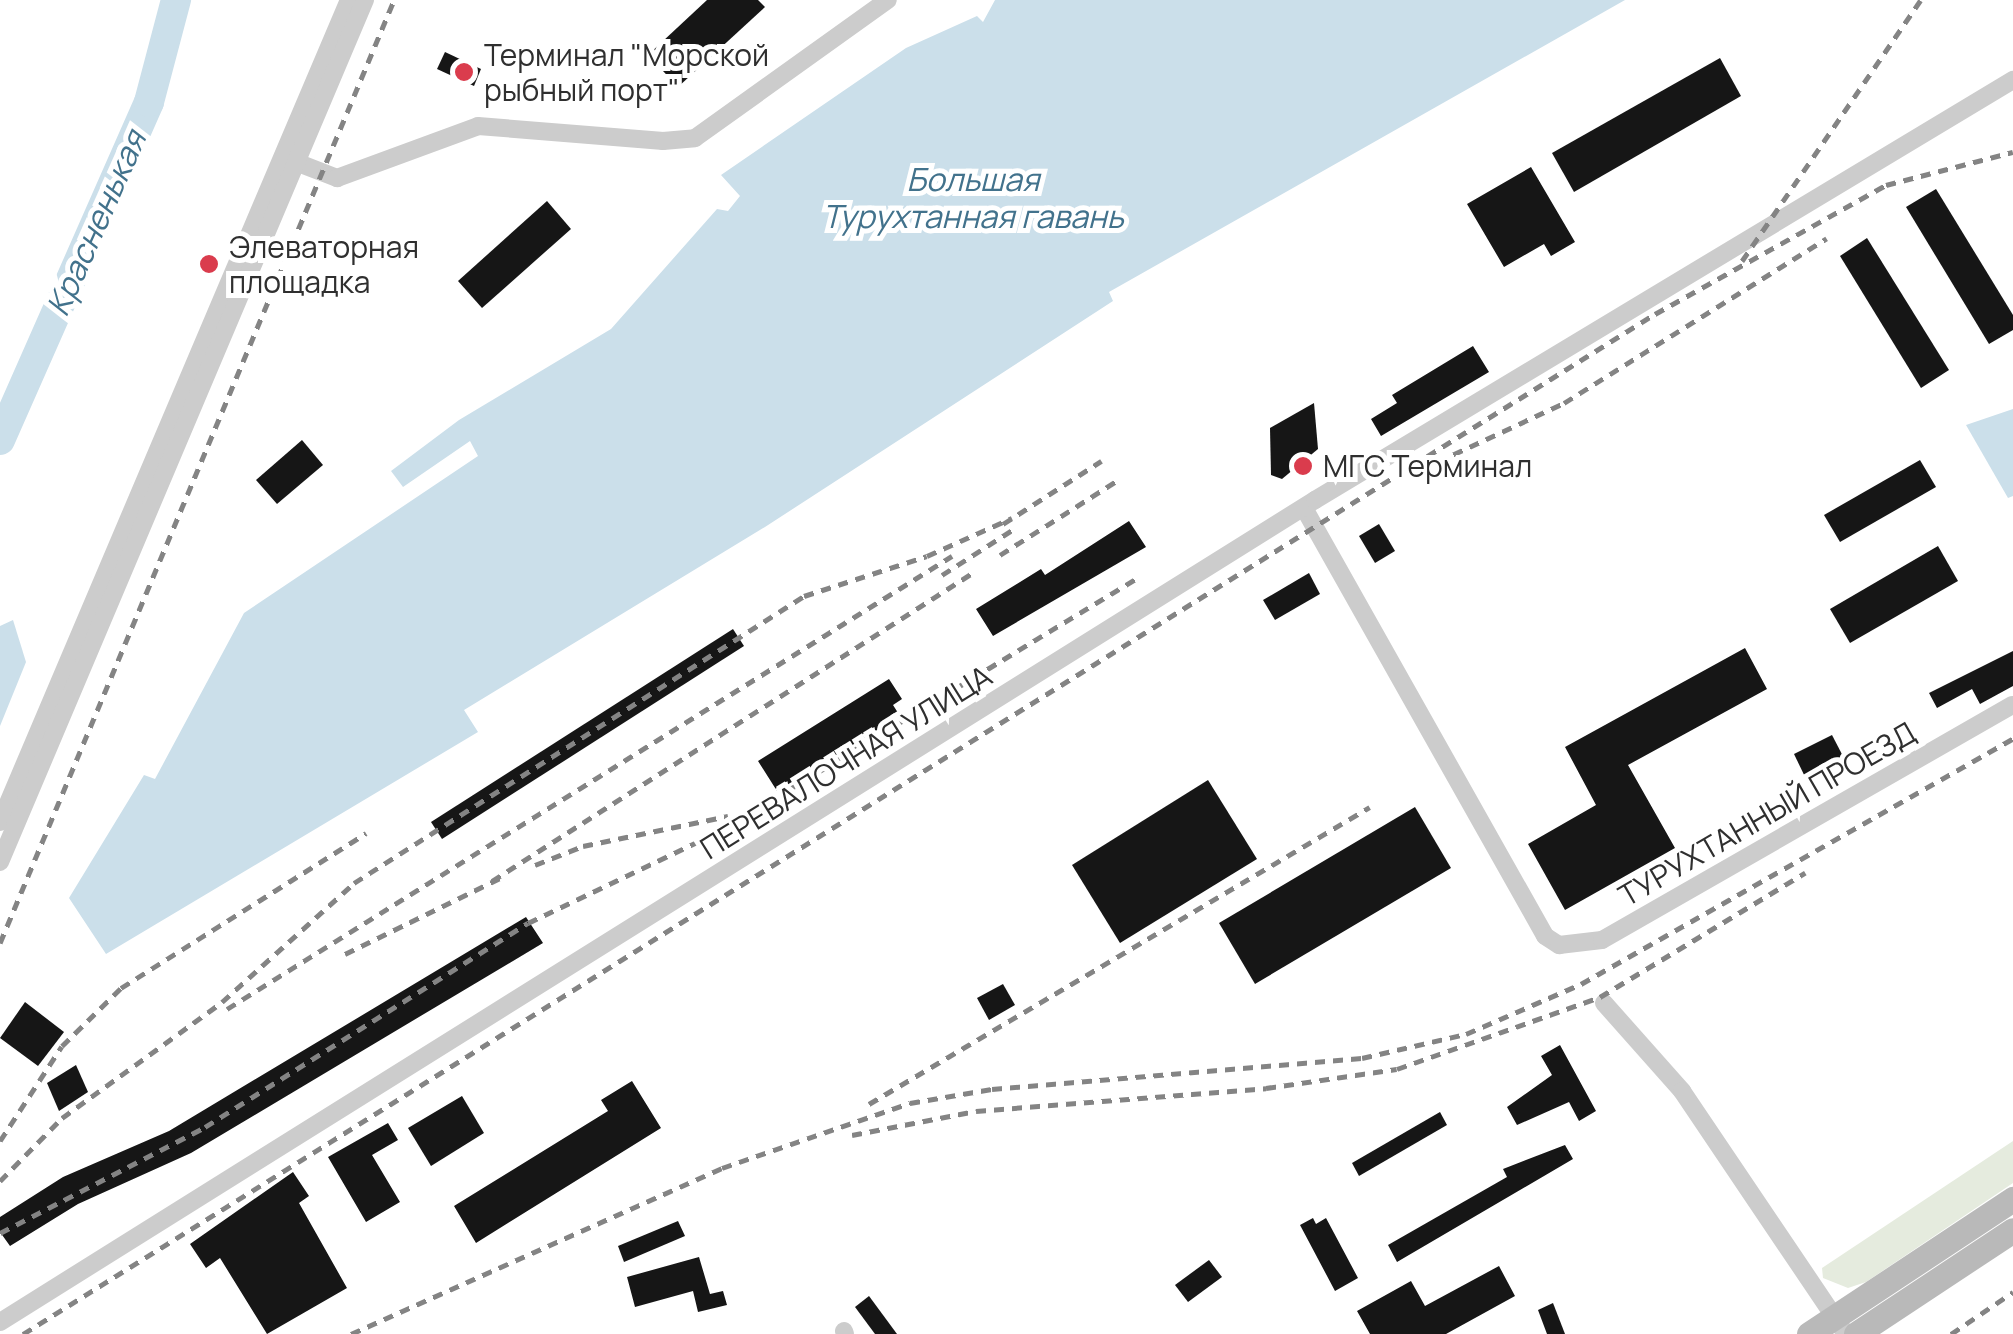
<!DOCTYPE html>
<meta charset="utf-8">
<style>
body{margin:0}
#map{position:relative;width:2013px;height:1334px;overflow:hidden;background:#fff;font-family:Manrope,sans-serif}
div>[style]{position:absolute}
.green>*{inset:0;background:#e5ebde}
.water>*{inset:0;background:#cbdfea}
.river>*{height:30px;margin:-15px;padding:0 15px;transform-origin:15px;border-radius:15px;background:#cbdfea}
.building>*{inset:0;background:#161616}
.street>*{height:18px;margin:-9px;padding:0 9px;transform-origin:9px;border-radius:9px;background:#ccc}
.secondary>*{height:25px;margin:-12.5px;padding:0 12.5px;transform-origin:12.5px;border-radius:12.5px;background:#b9b9b9}
.rail>*{height:5px;margin-top:-2.5px;transform-origin:0;background:repeating-linear-gradient(90deg,#848484 0 10px,transparent 0 18px)}
.dots>*{width:28px;height:28px;translate:-50% -50%;box-sizing:border-box;border:5px solid #fff;border-radius:50%}
span{translate:-50% -50%;white-space:nowrap;text-align:center;line-height:1.15;-webkit-text-stroke:10px #fff;paint-order:stroke}
.poi-label{font-size:30px;color:#2f2f2f}
.left{translate:0 -50%;text-align:left}
.street-label{font-size:30px;color:#2f2f2f}
.water-label{font-size:32px;color:#42728c;font-style:italic}
</style>
<div id="map">
<div class="green">
<div style="clip-path:polygon(2013px 1141px,2013px 1183px,1866px 1282px,1848px 1288px,1823px 1278px,1822px 1268px)"></div>
</div>
<div class="water">
<div style="clip-path:polygon(995px 0,1625px 0,1109px 292px,1113px 301px,765px 527px,464px 710px,478px 732px,106px 954px,69px 898px,144px 775px,155px 779px,244px 613px,478px 456px,470px 441px,403px 487px,391px 471px,459px 420px,611px 329px,717px 209px,728px 211px,740px 196px,721px 175px,906px 48px,977px 16px,983px 22px)"></div>
<div style="clip-path:polygon(2013px 409px,2013px 496px,2008px 498px,1966px 425px)"></div>
<div style="clip-path:polygon(13px 620px,26px 662px,0 726px,0 626px)"></div>
</div>
<div class="river">
<div style="left:0;top:440px;width:369px;rotate:-66.2deg"></div>
<div style="left:149px;top:102px;width:106px;rotate:-75.2deg"></div>
</div>
<div class="building">
<div style="clip-path:polygon(707px 0,758px 0,765px 7px,678px 87px,648px 55px)"></div>
<div style="clip-path:polygon(445px 52px,481px 69px,474px 86px,437px 69px)"></div>
<div style="clip-path:polygon(1720px 58px,1741px 96px,1574px 192px,1552px 153px)"></div>
<div style="clip-path:polygon(1531px 167px,1575px 242px,1551px 256px,1544px 244px,1504px 267px,1467px 204px)"></div>
<div style="clip-path:polygon(1936px 189px,2013px 315px,2013px 330px,1989px 344px,1906px 207px)"></div>
<div style="clip-path:polygon(547px 201px,571px 229px,482px 308px,458px 281px)"></div>
<div style="clip-path:polygon(1867px 238px,1949px 370px,1921px 388px,1840px 256px)"></div>
<div style="clip-path:polygon(1473px 346px,1489px 372px,1381px 436px,1371px 419px,1397px 403px,1392px 395px)"></div>
<div style="clip-path:polygon(1314px 403px,1318px 449px,1282px 479px,1271px 475px,1270px 428px)"></div>
<div style="clip-path:polygon(302px 440px,323px 465px,277px 504px,256px 480px)"></div>
<div style="clip-path:polygon(1920px 460px,1936px 487px,1840px 542px,1824px 515px)"></div>
<div style="clip-path:polygon(1129px 521px,1146px 547px,993px 636px,976px 609px,1041px 569px,1045px 575px)"></div>
<div style="clip-path:polygon(1379px 524px,1395px 551px,1375px 563px,1359px 536px)"></div>
<div style="clip-path:polygon(1938px 546px,1958px 581px,1850px 643px,1830px 609px)"></div>
<div style="clip-path:polygon(1309px 573px,1320px 594px,1275px 620px,1263px 600px)"></div>
<div style="clip-path:polygon(733px 629px,744px 646px,442px 839px,431px 822px)"></div>
<div style="clip-path:polygon(1745px 648px,1767px 689px,1628px 765px,1675px 848px,1565px 910px,1528px 844px,1596px 805px,1565px 747px)"></div>
<div style="clip-path:polygon(2013px 651px,2013px 686px,1980px 704px,1972px 689px,1937px 708px,1929px 693px)"></div>
<div style="clip-path:polygon(889px 679px,902px 699px,893px 705px,900px 716px,777px 791px,758px 761px)"></div>
<div style="clip-path:polygon(1832px 735px,1846px 762px,1807px 781px,1794px 754px)"></div>
<div style="clip-path:polygon(1208px 780px,1257px 859px,1120px 943px,1072px 865px)"></div>
<div style="clip-path:polygon(1415px 807px,1451px 868px,1255px 984px,1219px 923px)"></div>
<div style="clip-path:polygon(526px 917px,543px 943px,191px 1153px,78px 1204px,10px 1246px,0 1232px,0 1217px,63px 1177px,169px 1131px)"></div>
<div style="clip-path:polygon(1003px 984px,1015px 1005px,989px 1020px,977px 998px)"></div>
<div style="clip-path:polygon(25px 1002px,64px 1032px,38px 1066px,0 1038px)"></div>
<div style="clip-path:polygon(1560px 1045px,1596px 1111px,1579px 1121px,1569px 1102px,1517px 1125px,1507px 1107px,1552px 1075px,1541px 1056px)"></div>
<div style="clip-path:polygon(76px 1065px,88px 1092px,59px 1111px,47px 1083px)"></div>
<div style="clip-path:polygon(632px 1081px,661px 1128px,476px 1243px,454px 1206px,608px 1111px,601px 1100px)"></div>
<div style="clip-path:polygon(462px 1096px,484px 1133px,431px 1166px,408px 1128px)"></div>
<div style="clip-path:polygon(1440px 1112px,1447px 1125px,1359px 1176px,1352px 1163px)"></div>
<div style="clip-path:polygon(388px 1123px,398px 1140px,372px 1155px,400px 1202px,366px 1222px,328px 1157px)"></div>
<div style="clip-path:polygon(1565px 1145px,1573px 1159px,1397px 1262px,1388px 1245px,1507px 1177px,1503px 1169px)"></div>
<div style="clip-path:polygon(293px 1172px,309px 1196px,299px 1203px,347px 1288px,267px 1334px,220px 1258px,206px 1268px,190px 1244px)"></div>
<div style="clip-path:polygon(1313px 1218px,1316px 1224px,1326px 1218px,1358px 1278px,1335px 1291px,1300px 1225px)"></div>
<div style="clip-path:polygon(678px 1221px,685px 1236px,624px 1262px,618px 1246px)"></div>
<div style="clip-path:polygon(699px 1257px,710px 1294px,723px 1291px,727px 1305px,698px 1312px,693px 1291px,635px 1307px,627px 1277px)"></div>
<div style="clip-path:polygon(1209px 1260px,1222px 1277px,1188px 1302px,1175px 1285px)"></div>
<div style="clip-path:polygon(1499px 1266px,1515px 1296px,1446px 1334px,1370px 1334px,1357px 1311px,1411px 1281px,1425px 1306px)"></div>
<div style="clip-path:polygon(869px 1296px,897px 1334px,875px 1334px,855px 1307px)"></div>
<div style="clip-path:polygon(1553px 1303px,1565px 1334px,1547px 1334px,1538px 1310px)"></div>
</div>
<div class="street">
<div style="left:288px;top:159px;width:53px;rotate:21.2deg"></div>
<div style="left:337px;top:178px;width:150px;rotate:-20.2deg"></div>
<div style="left:478px;top:126px;width:186px;rotate:4.6deg"></div>
<div style="left:663px;top:141px;width:32px;rotate:-5deg"></div>
<div style="left:695px;top:138px;width:237px;rotate:-35.6deg"></div>
<div style="left:1304px;top:508px;width:491px;rotate:60.6deg"></div>
<div style="left:1545px;top:936px;width:17px;rotate:33deg"></div>
<div style="left:1559px;top:945px;width:43px;rotate:-6.6deg"></div>
<div style="left:1602px;top:940px;width:473px;rotate:-29.8deg"></div>
<div style="left:0;top:822px;width:893px;rotate:-67deg"></div>
<div style="left:0;top:862px;width:936px;rotate:-67.05deg"></div>
<div style="left:1604px;top:1003px;width:118px;rotate:48.4deg"></div>
<div style="left:1682px;top:1091px;width:293px;rotate:56deg"></div>
<div style="left:0;top:1322px;width:1551px;rotate:-32.01deg"></div>
<div style="left:1315px;top:500px;width:815px;rotate:-31.04deg"></div>
<div style="left:844px;top:1331px;width:3px;rotate:72deg"></div>
</div>
<div class="secondary">
<div style="left:1809px;top:1334px;width:245px;rotate:-33.5deg"></div>
<div style="left:1856px;top:1334px;width:188px;rotate:-33.5deg"></div>
</div>
<div class="rail">
<div style="left:1742px;top:261px;width:316px;rotate:-55.6deg"></div>
<div style="left:1437px;top:462px;width:140px;rotate:-24.9deg"></div>
<div style="left:1564px;top:403px;width:310px;rotate:-32.1deg"></div>
<div style="left:1003px;top:524px;width:117px;rotate:-32.7deg"></div>
<div style="left:1000px;top:555px;width:140px;rotate:-32.4deg"></div>
<div style="left:942px;top:575px;width:85px;rotate:-32.6deg"></div>
<div style="left:535px;top:865px;width:52px;rotate:-21.6deg"></div>
<div style="left:583px;top:846px;width:148px;rotate:-11.7deg"></div>
<div style="left:492px;top:881px;width:569px;rotate:-32.66deg"></div>
<div style="left:0;top:943px;width:1022px;rotate:-67.32deg"></div>
<div style="left:345px;top:954px;width:175px;rotate:-26.1deg"></div>
<div style="left:227px;top:1009px;width:855px;rotate:-32deg"></div>
<div style="left:869px;top:1104px;width:582px;rotate:-30.66deg"></div>
<div style="left:852px;top:1135px;width:126px;rotate:-11deg"></div>
<div style="left:976px;top:1111px;width:291px;rotate:-4.5deg"></div>
<div style="left:1266px;top:1088px;width:132px;rotate:-8.3deg"></div>
<div style="left:1397px;top:1069px;width:215px;rotate:-19.5deg"></div>
<div style="left:1600px;top:997px;width:240px;rotate:-31.2deg"></div>
<div style="left:0;top:1141px;width:113px;rotate:-56.9deg"></div>
<div style="left:62px;top:1046px;width:83px;rotate:-44.5deg"></div>
<div style="left:121px;top:988px;width:290px;rotate:-32.3deg"></div>
<div style="left:0;top:1181px;width:88px;rotate:-45.5deg"></div>
<div style="left:62px;top:1118px;width:198px;rotate:-35.9deg"></div>
<div style="left:222px;top:1002px;width:178px;rotate:-42deg"></div>
<div style="left:354px;top:883px;width:534px;rotate:-32.53deg"></div>
<div style="left:804px;top:596px;width:129px;rotate:-18deg"></div>
<div style="left:927px;top:556px;width:93px;rotate:-24.1deg"></div>
<div style="left:0;top:1233px;width:231px;rotate:-27.3deg"></div>
<div style="left:205px;top:1127px;width:382px;rotate:-32.3deg"></div>
<div style="left:528px;top:923px;width:220px;rotate:-25.6deg"></div>
<div style="left:726px;top:828px;width:483px;rotate:-31.3deg"></div>
<div style="left:23px;top:1334px;width:1925px;rotate:-32.01deg"></div>
<div style="left:1655px;top:314px;width:265px;rotate:-29.2deg"></div>
<div style="left:1886px;top:185px;width:131px;rotate:-14.6deg"></div>
<div style="left:351px;top:1334px;width:406px;rotate:-24.1deg"></div>
<div style="left:722px;top:1168px;width:199px;rotate:-19.1deg"></div>
<div style="left:910px;top:1103px;width:83px;rotate:-9.7deg"></div>
<div style="left:992px;top:1089px;width:371px;rotate:-4.8deg"></div>
<div style="left:1362px;top:1058px;width:107px;rotate:-13deg"></div>
<div style="left:1466px;top:1034px;width:125px;rotate:-23.5deg"></div>
<div style="left:1581px;top:984px;width:497px;rotate:-29.6deg"></div>
<div style="left:1951px;top:1334px;width:75px;rotate:-34.1deg"></div>
</div>
<div class="dots">
<div style="left:464px;top:72px;background:#da3c4d"></div>
<div style="left:209px;top:264px;background:#da3c4d"></div>
<div style="left:1303px;top:466px;background:#da3c4d"></div>
</div>
<div class="poi-label">
<span class="left" style="left:484px;top:72px">Терминал "Морской<br>рыбный порт"</span>
<span class="left" style="left:229px;top:264px">Элеваторная<br>площадка</span>
<span class="left" style="left:1323px;top:466px">МГС Терминал</span>
</div>
<div class="street-label">
<span style="left:846px;top:762px;rotate:-32deg">ПЕРЕВАЛОЧНАЯ УЛИЦА</span>
<span style="left:1767px;top:814px;rotate:-30deg">ТУРУХТАННЫЙ ПРОЕЗД</span>
</div>
<div class="water-label">
<span style="left:973px;top:198px">Большая<br>Турухтанная гавань</span>
<span style="left:96px;top:223px;rotate:-66deg">Красненькая</span>
</div>
</div>
